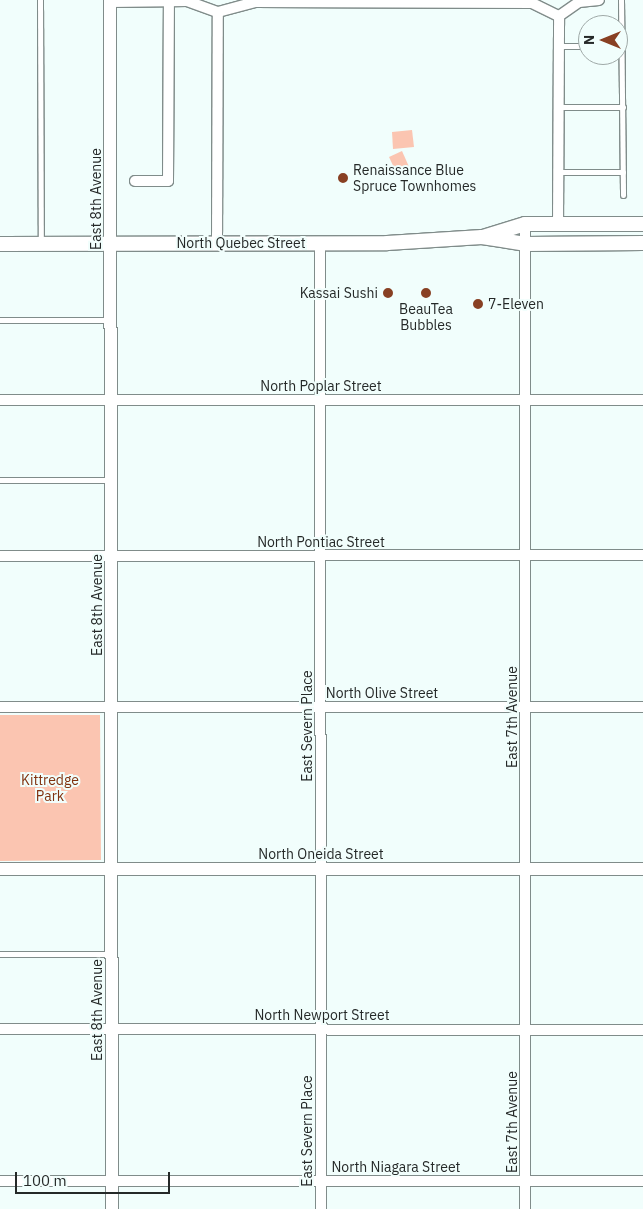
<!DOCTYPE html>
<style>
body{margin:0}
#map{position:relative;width:643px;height:1209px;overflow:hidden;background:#f1fefc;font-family:"IBM Plex Sans",sans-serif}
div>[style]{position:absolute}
.green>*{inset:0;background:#fbc5b1}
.roads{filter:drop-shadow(1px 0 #808c8a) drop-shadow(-1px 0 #808c8a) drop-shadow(0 1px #808c8a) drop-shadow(0 -1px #808c8a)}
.service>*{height:5px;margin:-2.5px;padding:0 2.5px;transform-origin:2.5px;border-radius:2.5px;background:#fff}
.minor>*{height:10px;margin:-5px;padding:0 5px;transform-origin:5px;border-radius:5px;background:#fff}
.tertiary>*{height:12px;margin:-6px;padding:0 6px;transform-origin:6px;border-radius:6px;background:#fff}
.secondary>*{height:14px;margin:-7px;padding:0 7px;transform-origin:7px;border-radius:7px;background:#fff}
.dots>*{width:14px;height:14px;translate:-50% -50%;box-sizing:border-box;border:2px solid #f1fefc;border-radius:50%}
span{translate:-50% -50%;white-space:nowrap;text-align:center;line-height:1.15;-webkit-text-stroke:4px #f1fefc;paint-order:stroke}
.poi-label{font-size:14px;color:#252928}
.left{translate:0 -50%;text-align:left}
.right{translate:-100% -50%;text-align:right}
.street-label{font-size:14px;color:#252928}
.park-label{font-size:14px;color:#80320f}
.north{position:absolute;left:578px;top:15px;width:50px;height:50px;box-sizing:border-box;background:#f1fefc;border:1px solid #9fa9a7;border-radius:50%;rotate:270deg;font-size:14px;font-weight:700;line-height:20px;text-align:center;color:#252928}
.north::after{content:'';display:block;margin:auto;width:18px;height:22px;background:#884023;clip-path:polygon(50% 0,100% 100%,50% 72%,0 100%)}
.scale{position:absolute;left:15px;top:1172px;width:155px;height:22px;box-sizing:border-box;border:2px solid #252928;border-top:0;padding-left:6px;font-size:15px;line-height:18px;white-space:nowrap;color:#252928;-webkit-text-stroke:4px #f1fefc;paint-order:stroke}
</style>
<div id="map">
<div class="green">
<div style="clip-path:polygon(412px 130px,414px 147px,393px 149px,392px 132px)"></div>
<div style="clip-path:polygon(402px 151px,410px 169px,397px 174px,389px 157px)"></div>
<div style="clip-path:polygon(0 715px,100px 715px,101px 860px,0 861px)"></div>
</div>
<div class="roads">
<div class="service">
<div style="left:40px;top:0;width:243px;rotate:89.8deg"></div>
<div style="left:621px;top:0;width:195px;rotate:89.4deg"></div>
<div style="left:559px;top:46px;width:29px"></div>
<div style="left:558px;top:107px;width:65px"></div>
<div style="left:558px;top:172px;width:65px"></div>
<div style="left:0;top:320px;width:111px"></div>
<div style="left:0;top:480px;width:109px"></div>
<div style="left:0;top:954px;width:112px"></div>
</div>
<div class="minor">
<div style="left:111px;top:2px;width:76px;rotate:-0.8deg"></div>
<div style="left:187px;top:1px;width:33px;rotate:20deg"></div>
<div style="left:218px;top:12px;width:38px;rotate:-15deg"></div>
<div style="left:255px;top:2px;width:277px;rotate:0.2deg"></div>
<div style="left:532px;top:3px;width:30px;rotate:26deg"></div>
<div style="left:559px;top:16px;width:24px;rotate:-35deg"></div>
<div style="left:579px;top:2px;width:20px;rotate:-6deg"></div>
<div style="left:135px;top:181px;width:33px"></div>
<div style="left:168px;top:181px;width:181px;rotate:-89.7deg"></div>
<div style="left:558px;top:223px;width:207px;rotate:-89.7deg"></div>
<div style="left:525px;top:224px;width:985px;rotate:90deg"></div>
<div style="left:217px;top:243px;width:231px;rotate:-89.8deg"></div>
<div style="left:320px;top:243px;width:966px;rotate:89.94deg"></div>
<div style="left:0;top:400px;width:643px"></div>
<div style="left:0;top:556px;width:643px;rotate:-0.09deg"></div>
<div style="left:0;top:707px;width:643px"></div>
<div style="left:0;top:1029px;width:643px;rotate:0.09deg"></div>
<div style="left:0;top:1181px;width:643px"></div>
</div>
<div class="tertiary">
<div style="left:110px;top:0;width:1209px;rotate:89.91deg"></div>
<div style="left:0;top:869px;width:643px"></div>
</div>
<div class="secondary">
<div style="left:483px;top:237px;width:44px;rotate:-17.2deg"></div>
<div style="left:525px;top:224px;width:118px"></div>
<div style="left:0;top:244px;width:387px;rotate:-0.1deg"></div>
<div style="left:387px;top:243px;width:95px;rotate:-3.6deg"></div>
<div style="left:482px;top:237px;width:45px;rotate:9deg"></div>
<div style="left:526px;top:244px;width:117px;rotate:-0.5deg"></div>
</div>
</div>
<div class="dots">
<div style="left:343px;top:178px;background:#884023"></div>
<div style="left:388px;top:293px;background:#884023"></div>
<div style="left:426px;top:293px;background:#884023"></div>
<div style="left:478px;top:304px;background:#884023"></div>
</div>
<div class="poi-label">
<span class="left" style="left:353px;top:178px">Renaissance Blue<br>Spruce Townhomes</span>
<span class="right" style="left:378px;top:293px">Kassai Sushi</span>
<span class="left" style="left:488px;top:304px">7-Eleven</span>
<span style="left:426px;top:317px">BeauTea<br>Bubbles</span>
</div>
<div class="street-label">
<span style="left:96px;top:199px;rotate:-90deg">East 8th Avenue</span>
<span style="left:241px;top:243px">North Quebec Street</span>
<span style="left:321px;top:386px">North Poplar Street</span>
<span style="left:321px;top:542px">North Pontiac Street</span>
<span style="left:97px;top:605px;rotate:-90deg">East 8th Avenue</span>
<span style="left:382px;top:693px">North Olive Street</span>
<span style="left:512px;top:717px;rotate:-90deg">East 7th Avenue</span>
<span style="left:307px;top:726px;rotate:-90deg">East Severn Place</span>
<span style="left:321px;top:854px">North Oneida Street</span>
<span style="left:97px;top:1010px;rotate:-90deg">East 8th Avenue</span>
<span style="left:322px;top:1015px">North Newport Street</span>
<span style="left:512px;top:1122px;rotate:-90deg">East 7th Avenue</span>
<span style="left:307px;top:1131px;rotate:-90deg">East Severn Place</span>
<span style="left:396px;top:1167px">North Niagara Street</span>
</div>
<div class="park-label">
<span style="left:50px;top:788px">Kittredge<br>Park</span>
</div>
<div class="north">N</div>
<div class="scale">100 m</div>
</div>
